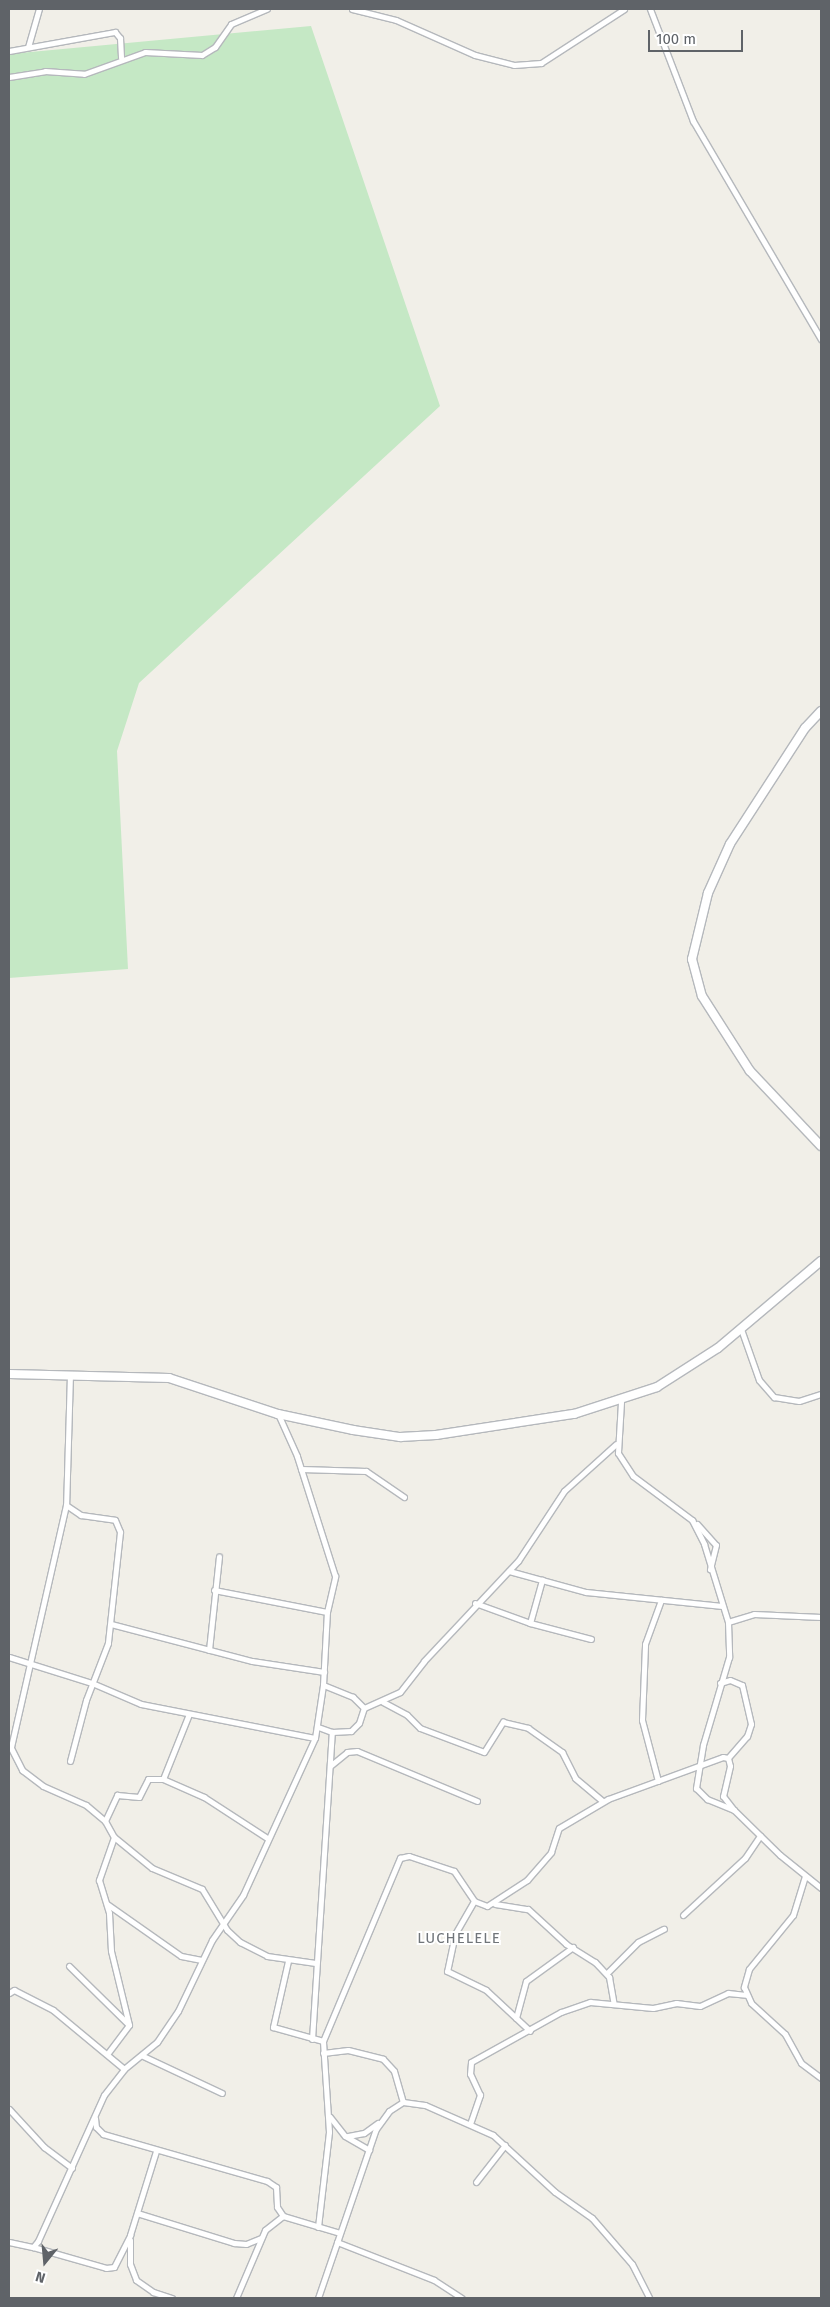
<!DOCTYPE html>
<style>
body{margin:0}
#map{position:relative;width:830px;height:2307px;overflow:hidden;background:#f1efe8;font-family:"Fira Sans",sans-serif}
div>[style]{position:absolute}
.green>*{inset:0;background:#c5e8c5}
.roads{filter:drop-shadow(1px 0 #b5b8bc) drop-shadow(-1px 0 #b5b8bc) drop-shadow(0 1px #b5b8bc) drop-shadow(0 -1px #b5b8bc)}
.minor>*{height:5px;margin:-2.5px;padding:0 2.5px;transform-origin:2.5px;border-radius:2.5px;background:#fff}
.secondary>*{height:8px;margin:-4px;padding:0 4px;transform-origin:4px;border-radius:4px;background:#fff}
span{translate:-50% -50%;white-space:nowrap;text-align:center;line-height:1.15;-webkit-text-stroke:4px #fff;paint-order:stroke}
.neighbourhood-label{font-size:15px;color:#70757a;letter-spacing:1px}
.frame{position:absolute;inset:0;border:10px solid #5f6368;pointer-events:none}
.north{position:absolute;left:20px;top:2237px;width:50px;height:50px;-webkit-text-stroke:4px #fff;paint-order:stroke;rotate:197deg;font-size:14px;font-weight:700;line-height:20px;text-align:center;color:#5f6368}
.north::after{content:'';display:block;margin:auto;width:18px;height:22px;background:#5f6368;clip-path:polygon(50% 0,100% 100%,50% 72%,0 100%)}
.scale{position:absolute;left:648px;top:30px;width:95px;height:22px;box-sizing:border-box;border:2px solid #5f6368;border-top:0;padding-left:6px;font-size:15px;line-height:18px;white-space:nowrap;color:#5f6368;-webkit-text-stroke:4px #fff;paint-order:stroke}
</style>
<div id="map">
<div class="green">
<div style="clip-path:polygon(311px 26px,440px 406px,139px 683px,117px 751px,128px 969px,9px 978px,9px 54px)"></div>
</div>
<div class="roads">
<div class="minor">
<div style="left:352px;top:9px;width:45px;rotate:14deg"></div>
<div style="left:396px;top:20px;width:86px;rotate:23.9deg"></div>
<div style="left:475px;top:55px;width:40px;rotate:14.4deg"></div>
<div style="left:514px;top:65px;width:27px;rotate:-4deg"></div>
<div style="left:541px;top:63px;width:99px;rotate:-33deg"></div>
<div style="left:650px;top:9px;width:120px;rotate:69deg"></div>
<div style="left:693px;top:121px;width:253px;rotate:59.6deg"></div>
<div style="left:28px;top:47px;width:40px;rotate:-74deg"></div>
<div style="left:9px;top:51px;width:108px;rotate:-10.2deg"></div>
<div style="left:115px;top:32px;width:8px;rotate:50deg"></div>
<div style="left:120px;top:38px;width:20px;rotate:87deg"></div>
<div style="left:9px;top:77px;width:36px;rotate:-9deg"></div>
<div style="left:45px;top:71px;width:39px;rotate:4deg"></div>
<div style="left:84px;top:74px;width:65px;rotate:-19.8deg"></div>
<div style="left:145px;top:52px;width:57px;rotate:3deg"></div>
<div style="left:202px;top:55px;width:15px;rotate:-32deg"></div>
<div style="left:215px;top:47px;width:28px;rotate:-55deg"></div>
<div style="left:231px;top:24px;width:39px;rotate:-23deg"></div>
<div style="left:741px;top:1329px;width:54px;rotate:70.6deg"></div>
<div style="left:759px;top:1380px;width:23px;rotate:49deg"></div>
<div style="left:774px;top:1397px;width:25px;rotate:9deg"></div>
<div style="left:799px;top:1401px;width:23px;rotate:-18deg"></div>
<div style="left:70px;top:1374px;width:131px;rotate:91.7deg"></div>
<div style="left:66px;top:1505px;width:249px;rotate:102.8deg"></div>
<div style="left:11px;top:1748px;width:25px;rotate:63deg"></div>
<div style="left:22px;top:1770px;width:26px;rotate:37deg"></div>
<div style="left:43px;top:1786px;width:47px;rotate:23.8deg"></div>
<div style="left:86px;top:1805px;width:25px;rotate:40deg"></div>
<div style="left:105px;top:1821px;width:18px;rotate:61deg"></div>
<div style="left:114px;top:1837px;width:46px;rotate:109.2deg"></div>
<div style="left:99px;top:1880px;width:34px;rotate:73deg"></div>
<div style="left:109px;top:1913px;width:38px;rotate:87deg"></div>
<div style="left:111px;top:1951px;width:76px;rotate:76.3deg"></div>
<div style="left:129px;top:2025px;width:35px;rotate:127deg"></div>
<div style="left:621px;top:1402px;width:51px;rotate:93.4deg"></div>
<div style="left:618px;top:1453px;width:27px;rotate:57deg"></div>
<div style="left:633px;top:1476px;width:74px;rotate:36.7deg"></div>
<div style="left:692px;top:1520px;width:27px;rotate:63deg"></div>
<div style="left:704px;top:1544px;width:82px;rotate:72.9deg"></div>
<div style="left:728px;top:1622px;width:35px;rotate:88deg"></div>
<div style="left:729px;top:1657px;width:92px;rotate:106.5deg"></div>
<div style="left:703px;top:1745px;width:44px;rotate:99.2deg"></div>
<div style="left:696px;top:1788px;width:16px;rotate:45deg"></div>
<div style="left:707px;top:1799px;width:29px;rotate:22deg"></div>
<div style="left:734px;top:1810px;width:64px;rotate:44.4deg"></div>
<div style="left:780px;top:1855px;width:53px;rotate:38.8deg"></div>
<div style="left:301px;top:1469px;width:65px;rotate:1.8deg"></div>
<div style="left:366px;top:1471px;width:46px;rotate:34.4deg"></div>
<div style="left:66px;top:1505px;width:18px;rotate:34deg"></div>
<div style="left:81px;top:1515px;width:34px;rotate:8deg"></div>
<div style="left:115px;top:1520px;width:13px;rotate:67deg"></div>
<div style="left:120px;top:1532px;width:112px;rotate:96.2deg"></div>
<div style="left:108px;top:1643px;width:61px;rotate:111.1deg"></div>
<div style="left:86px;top:1700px;width:63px;rotate:104.7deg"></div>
<div style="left:697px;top:1524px;width:28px;rotate:48deg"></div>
<div style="left:716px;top:1545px;width:25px;rotate:104deg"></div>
<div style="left:509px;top:1571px;width:80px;rotate:15.3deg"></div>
<div style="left:586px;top:1592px;width:137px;rotate:5.9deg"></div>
<div style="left:214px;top:1590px;width:115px;rotate:11deg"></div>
<div style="left:475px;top:1603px;width:59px;rotate:20deg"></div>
<div style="left:530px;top:1623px;width:63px;rotate:14.7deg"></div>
<div style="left:728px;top:1622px;width:27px;rotate:-17deg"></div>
<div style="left:754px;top:1614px;width:67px;rotate:2.6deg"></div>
<div style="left:530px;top:1623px;width:45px;rotate:-74.4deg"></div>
<div style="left:111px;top:1624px;width:146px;rotate:14.7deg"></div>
<div style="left:252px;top:1661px;width:73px;rotate:8.7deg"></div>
<div style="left:209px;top:1650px;width:94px;rotate:-83.9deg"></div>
<div style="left:9px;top:1657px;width:87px;rotate:17.4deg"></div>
<div style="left:92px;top:1683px;width:53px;rotate:23.2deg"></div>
<div style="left:141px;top:1704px;width:177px;rotate:11.1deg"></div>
<div style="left:720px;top:1683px;width:10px;rotate:-17deg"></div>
<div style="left:730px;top:1680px;width:13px;rotate:23deg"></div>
<div style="left:742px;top:1685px;width:40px;rotate:77deg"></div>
<div style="left:751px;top:1724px;width:13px;rotate:108deg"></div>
<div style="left:747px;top:1736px;width:29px;rotate:131deg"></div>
<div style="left:383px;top:1702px;width:27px;rotate:28deg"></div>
<div style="left:407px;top:1715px;width:18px;rotate:45deg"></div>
<div style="left:420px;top:1728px;width:68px;rotate:20.6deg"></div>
<div style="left:484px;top:1752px;width:36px;rotate:-58deg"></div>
<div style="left:503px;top:1722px;width:26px;rotate:13deg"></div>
<div style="left:528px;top:1728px;width:42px;rotate:35.2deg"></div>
<div style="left:562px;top:1752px;width:29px;rotate:63deg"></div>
<div style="left:575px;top:1778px;width:35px;rotate:40deg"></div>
<div style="left:364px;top:1708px;width:39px;rotate:-24deg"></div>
<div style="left:400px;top:1692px;width:39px;rotate:-52deg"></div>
<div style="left:424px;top:1661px;width:137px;rotate:-46.8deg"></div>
<div style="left:518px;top:1561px;width:84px;rotate:-56.7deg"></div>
<div style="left:564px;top:1491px;width:70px;rotate:-42.1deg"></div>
<div style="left:318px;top:1727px;width:15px;rotate:20deg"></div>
<div style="left:332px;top:1732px;width:19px;rotate:-3deg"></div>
<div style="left:351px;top:1731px;width:11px;rotate:-45deg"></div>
<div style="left:359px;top:1723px;width:16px;rotate:-72deg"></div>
<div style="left:364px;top:1708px;width:16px;rotate:-135deg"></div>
<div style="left:353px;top:1697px;width:32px;rotate:-158deg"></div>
<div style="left:330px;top:1766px;width:22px;rotate:-39deg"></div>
<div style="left:347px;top:1752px;width:10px;rotate:-6deg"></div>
<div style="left:357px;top:1751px;width:130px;rotate:22.6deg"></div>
<div style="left:163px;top:1779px;width:70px;rotate:-68.2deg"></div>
<div style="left:658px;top:1781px;width:63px;rotate:-104.7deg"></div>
<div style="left:642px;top:1720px;width:76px;rotate:-87.7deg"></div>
<div style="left:645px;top:1644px;width:47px;rotate:-70deg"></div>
<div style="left:105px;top:1821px;width:29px;rotate:-65deg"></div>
<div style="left:117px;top:1795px;width:22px;rotate:5deg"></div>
<div style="left:139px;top:1797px;width:20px;rotate:-63deg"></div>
<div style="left:148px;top:1779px;width:15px"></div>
<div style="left:163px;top:1779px;width:45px;rotate:23.7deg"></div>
<div style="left:204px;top:1797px;width:75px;rotate:33.1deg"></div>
<div style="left:114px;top:1837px;width:49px;rotate:39.2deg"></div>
<div style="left:152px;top:1868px;width:54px;rotate:22.8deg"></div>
<div style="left:202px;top:1889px;width:48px;rotate:58.6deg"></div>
<div style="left:227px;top:1930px;width:18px;rotate:43deg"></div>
<div style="left:240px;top:1942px;width:30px;rotate:27deg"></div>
<div style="left:267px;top:1956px;width:49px;rotate:8.1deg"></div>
<div style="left:805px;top:1876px;width:41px;rotate:107.1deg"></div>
<div style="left:793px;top:1915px;width:70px;rotate:129.2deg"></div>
<div style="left:749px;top:1969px;width:19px;rotate:106deg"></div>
<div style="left:744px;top:1987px;width:17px;rotate:66deg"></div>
<div style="left:751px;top:2003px;width:46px;rotate:42.4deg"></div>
<div style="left:785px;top:2034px;width:33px;rotate:61deg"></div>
<div style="left:801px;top:2063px;width:25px;rotate:37deg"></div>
<div style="left:474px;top:1901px;width:38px;rotate:120deg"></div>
<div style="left:455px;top:1934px;width:38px;rotate:102deg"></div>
<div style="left:447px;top:1971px;width:43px;rotate:26deg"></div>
<div style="left:486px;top:1990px;width:60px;rotate:43deg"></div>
<div style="left:107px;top:1904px;width:90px;rotate:35.1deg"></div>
<div style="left:181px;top:1956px;width:21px;rotate:11deg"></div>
<div style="left:495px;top:1904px;width:33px;rotate:9deg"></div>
<div style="left:528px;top:1909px;width:52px;rotate:42.6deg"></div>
<div style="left:566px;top:1944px;width:34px;rotate:32deg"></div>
<div style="left:595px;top:1962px;width:21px;rotate:47deg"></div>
<div style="left:609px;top:1977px;width:27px;rotate:80deg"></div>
<div style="left:683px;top:1915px;width:84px;rotate:-42.6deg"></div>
<div style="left:745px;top:1858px;width:27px;rotate:-56deg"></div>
<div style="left:288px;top:1961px;width:68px;rotate:102.8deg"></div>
<div style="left:273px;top:2027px;width:52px;rotate:15.6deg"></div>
<div style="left:69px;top:1966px;width:84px;rotate:44.5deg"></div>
<div style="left:607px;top:1973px;width:44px;rotate:-45deg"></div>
<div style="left:638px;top:1942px;width:29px;rotate:-27deg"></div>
<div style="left:9px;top:1993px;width:6px;rotate:-31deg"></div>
<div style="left:14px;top:1990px;width:44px;rotate:27.1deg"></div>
<div style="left:53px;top:2010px;width:92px;rotate:39.7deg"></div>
<div style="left:516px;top:2018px;width:38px;rotate:-75deg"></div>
<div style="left:526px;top:1981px;width:58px;rotate:-35.9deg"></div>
<div style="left:312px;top:2039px;width:308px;rotate:-86.3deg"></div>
<div style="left:323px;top:2053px;width:25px;rotate:-7deg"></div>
<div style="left:348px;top:2050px;width:36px;rotate:14deg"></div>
<div style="left:383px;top:2059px;width:16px;rotate:47deg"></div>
<div style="left:394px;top:2071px;width:32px;rotate:74deg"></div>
<div style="left:143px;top:2056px;width:87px;rotate:25.1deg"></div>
<div style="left:9px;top:2109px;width:52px;rotate:47.4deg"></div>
<div style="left:44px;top:2147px;width:35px;rotate:37deg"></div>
<div style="left:330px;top:2117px;width:24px;rotate:52deg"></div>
<div style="left:345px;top:2136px;width:28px;rotate:30deg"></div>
<div style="left:95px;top:2118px;width:9px;rotate:84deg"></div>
<div style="left:96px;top:2127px;width:10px;rotate:45deg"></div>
<div style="left:103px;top:2134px;width:171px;rotate:16deg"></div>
<div style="left:267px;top:2181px;width:11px;rotate:34deg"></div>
<div style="left:276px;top:2187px;width:20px;rotate:87deg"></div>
<div style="left:277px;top:2207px;width:11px;rotate:56deg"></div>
<div style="left:283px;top:2216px;width:59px;rotate:16.6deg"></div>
<div style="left:470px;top:2124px;width:31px;rotate:-71deg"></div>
<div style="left:480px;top:2095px;width:23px;rotate:-115deg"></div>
<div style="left:470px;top:2074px;width:12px;rotate:-85deg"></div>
<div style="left:471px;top:2062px;width:103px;rotate:-29.1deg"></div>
<div style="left:561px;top:2012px;width:31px;rotate:-19deg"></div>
<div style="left:590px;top:2002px;width:63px;rotate:5.4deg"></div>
<div style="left:653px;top:2008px;width:24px;rotate:-12deg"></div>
<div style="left:676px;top:2003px;width:24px;rotate:7deg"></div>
<div style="left:700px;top:2006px;width:31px;rotate:-25deg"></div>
<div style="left:728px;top:1993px;width:18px;rotate:6deg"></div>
<div style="left:348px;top:2136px;width:16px;rotate:-11deg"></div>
<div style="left:364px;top:2133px;width:17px;rotate:-36deg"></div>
<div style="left:476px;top:2182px;width:47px;rotate:-51.9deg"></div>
<div style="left:137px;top:2213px;width:102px;rotate:17.2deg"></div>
<div style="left:234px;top:2243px;width:12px;rotate:5deg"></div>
<div style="left:246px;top:2244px;width:16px;rotate:-22deg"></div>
<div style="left:318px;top:2227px;width:96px;rotate:-83.4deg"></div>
<div style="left:329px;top:2132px;width:91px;rotate:-93.8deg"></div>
<div style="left:323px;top:2041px;width:199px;rotate:-67.2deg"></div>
<div style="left:400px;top:1858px;width:9px;rotate:-13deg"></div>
<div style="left:409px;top:1856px;width:47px;rotate:18.4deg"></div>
<div style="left:454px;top:1871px;width:36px;rotate:56deg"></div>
<div style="left:474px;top:1901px;width:14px;rotate:21deg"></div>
<div style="left:487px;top:1906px;width:48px;rotate:-33deg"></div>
<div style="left:527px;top:1880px;width:37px;rotate:-49deg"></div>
<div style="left:551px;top:1852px;width:25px;rotate:-72deg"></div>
<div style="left:559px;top:1828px;width:57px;rotate:-30.6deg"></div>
<div style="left:608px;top:1799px;width:122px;rotate:-20.1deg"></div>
<div style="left:723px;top:1757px;width:5px;rotate:11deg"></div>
<div style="left:728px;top:1758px;width:8px;rotate:76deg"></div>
<div style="left:730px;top:1766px;width:31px;rotate:103deg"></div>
<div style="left:723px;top:1796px;width:18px;rotate:52deg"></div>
<div style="left:130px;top:2240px;width:24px;rotate:90deg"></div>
<div style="left:130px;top:2264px;width:17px;rotate:69deg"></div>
<div style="left:136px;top:2280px;width:21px;rotate:35deg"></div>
<div style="left:153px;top:2292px;width:20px;rotate:18deg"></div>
<div style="left:9px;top:2242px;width:25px;rotate:12deg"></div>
<div style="left:33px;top:2247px;width:8px;rotate:-50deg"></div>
<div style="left:38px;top:2241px;width:160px;rotate:-65.7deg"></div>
<div style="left:104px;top:2095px;width:33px;rotate:-52deg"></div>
<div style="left:124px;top:2069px;width:43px;rotate:-39.3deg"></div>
<div style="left:157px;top:2042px;width:37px;rotate:-56deg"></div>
<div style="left:178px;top:2011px;width:79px;rotate:-64.4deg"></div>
<div style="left:212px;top:1940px;width:55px;rotate:-55.4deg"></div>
<div style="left:243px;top:1895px;width:173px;rotate:-65.4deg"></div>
<div style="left:315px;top:1738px;width:54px;rotate:-81.4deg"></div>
<div style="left:323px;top:1685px;width:73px;rotate:-86.9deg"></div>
<div style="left:327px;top:1612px;width:37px;rotate:-77deg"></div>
<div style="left:335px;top:1576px;width:126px;rotate:-107.6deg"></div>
<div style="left:297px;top:1456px;width:46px;rotate:-114.3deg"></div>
<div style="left:337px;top:2242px;width:104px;rotate:21.4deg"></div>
<div style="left:434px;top:2280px;width:33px;rotate:33deg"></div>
<div style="left:33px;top:2247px;width:76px;rotate:16deg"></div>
<div style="left:106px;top:2268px;width:8px;rotate:-7deg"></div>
<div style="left:114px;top:2267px;width:36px;rotate:-63deg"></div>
<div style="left:130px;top:2235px;width:88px;rotate:-72.8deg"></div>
<div style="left:236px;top:2298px;width:74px;rotate:-66.9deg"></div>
<div style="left:265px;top:2230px;width:23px;rotate:-38deg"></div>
<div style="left:318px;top:2298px;width:179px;rotate:-71.1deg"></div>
<div style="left:376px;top:2129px;width:22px;rotate:-54deg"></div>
<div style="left:389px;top:2111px;width:17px;rotate:-33deg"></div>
<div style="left:403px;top:2102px;width:22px;rotate:8deg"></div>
<div style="left:425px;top:2105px;width:74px;rotate:23.8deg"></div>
<div style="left:493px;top:2135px;width:84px;rotate:42.6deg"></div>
<div style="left:555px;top:2192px;width:45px;rotate:35.1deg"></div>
<div style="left:592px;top:2218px;width:61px;rotate:49deg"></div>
<div style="left:632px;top:2264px;width:38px;rotate:63deg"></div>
</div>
<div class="secondary">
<div style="left:821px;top:711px;width:23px;rotate:133deg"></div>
<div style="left:805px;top:728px;width:138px;rotate:122.9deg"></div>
<div style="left:730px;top:844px;width:54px;rotate:114.2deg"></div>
<div style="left:708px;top:893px;width:68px;rotate:103.6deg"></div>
<div style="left:692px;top:959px;width:38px;rotate:75deg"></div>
<div style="left:702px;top:996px;width:89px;rotate:57.4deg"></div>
<div style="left:750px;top:1071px;width:103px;rotate:46.6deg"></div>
<div style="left:9px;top:1374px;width:160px;rotate:1.4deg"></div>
<div style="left:169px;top:1378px;width:115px;rotate:18.3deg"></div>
<div style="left:278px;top:1414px;width:77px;rotate:12deg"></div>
<div style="left:353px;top:1430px;width:48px;rotate:8.5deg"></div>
<div style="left:400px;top:1437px;width:36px;rotate:-3deg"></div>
<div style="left:436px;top:1435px;width:140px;rotate:-8.7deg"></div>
<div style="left:574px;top:1414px;width:87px;rotate:-18deg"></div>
<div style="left:657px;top:1387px;width:72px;rotate:-32.6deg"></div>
<div style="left:718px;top:1348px;width:135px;rotate:-40.2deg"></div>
</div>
</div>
<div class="neighbourhood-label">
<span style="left:459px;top:1939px">LUCHELELE</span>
</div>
<div class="frame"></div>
<div class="north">N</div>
<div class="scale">100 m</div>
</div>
